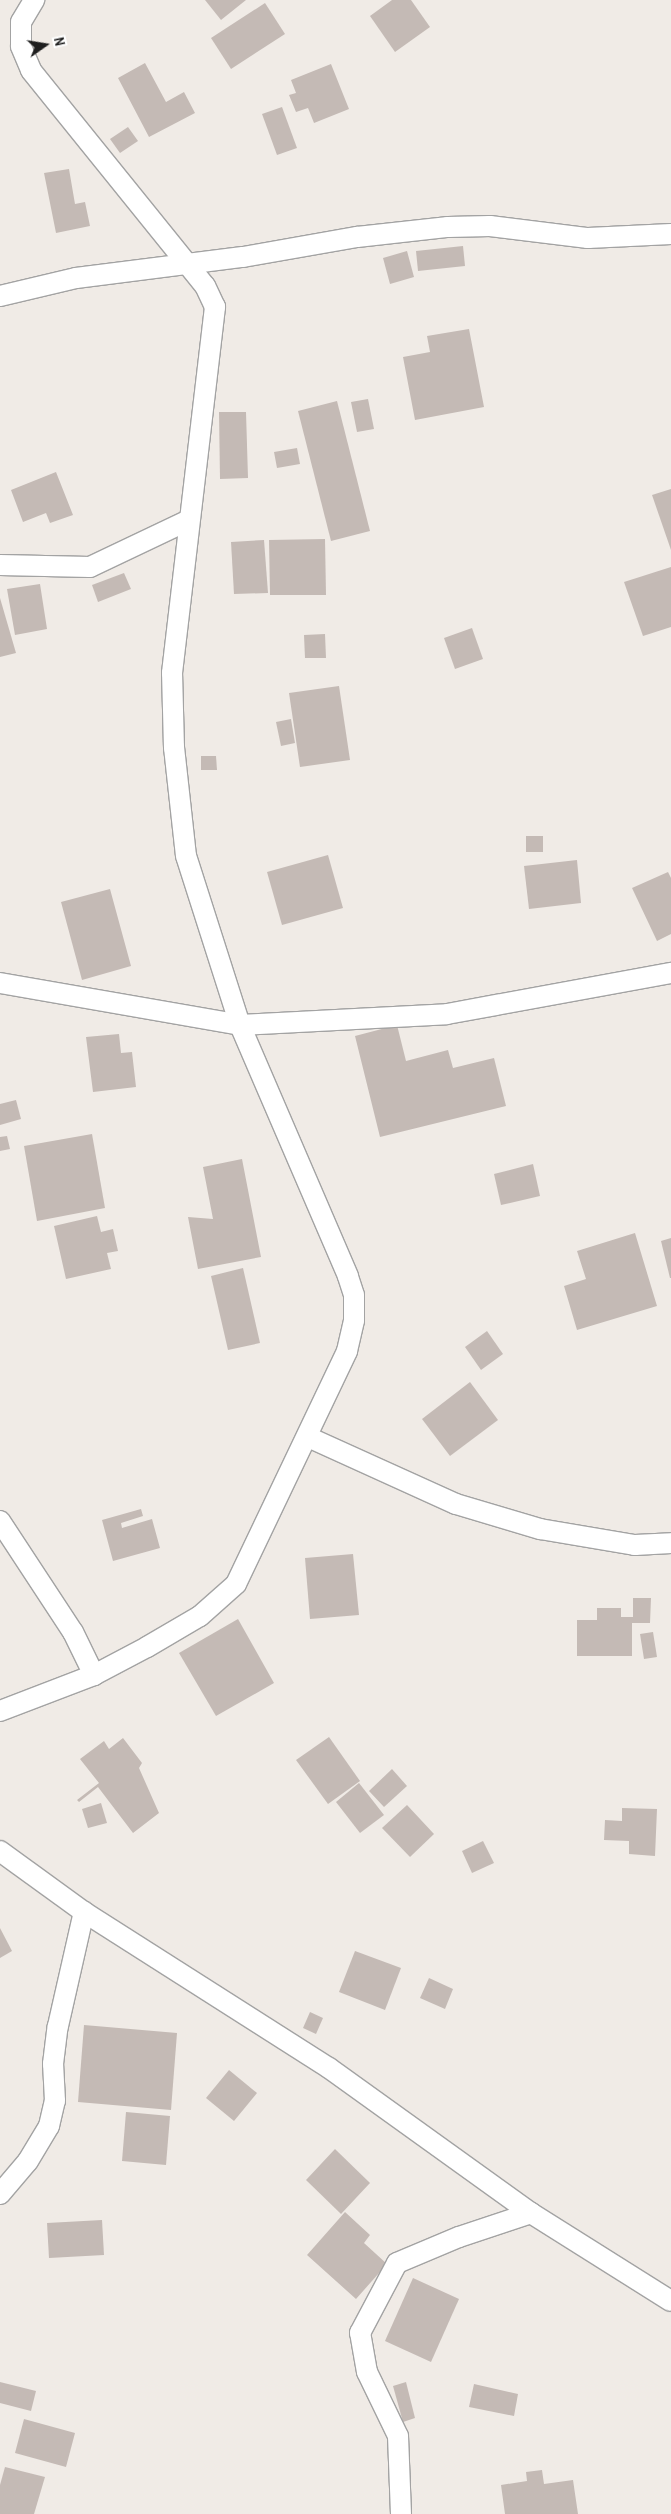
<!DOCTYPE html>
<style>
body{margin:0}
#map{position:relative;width:671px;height:2514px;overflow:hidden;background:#f0ebe6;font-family:"Archivo Narrow",sans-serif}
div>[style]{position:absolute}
.building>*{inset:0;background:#c4bab5}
.roads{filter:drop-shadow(1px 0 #a3a3a3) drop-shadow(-1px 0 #a3a3a3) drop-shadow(0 1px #a3a3a3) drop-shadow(0 -1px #a3a3a3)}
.minor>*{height:20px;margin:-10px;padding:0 10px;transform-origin:10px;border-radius:10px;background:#fff}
span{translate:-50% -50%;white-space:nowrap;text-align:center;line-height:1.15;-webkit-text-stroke:4px #fff;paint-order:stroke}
.north{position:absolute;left:20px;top:20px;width:50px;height:50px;-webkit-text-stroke:4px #fff;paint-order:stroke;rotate:77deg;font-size:14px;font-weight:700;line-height:20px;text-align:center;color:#1f1f1f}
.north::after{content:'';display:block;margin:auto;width:18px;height:22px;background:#1f1f1f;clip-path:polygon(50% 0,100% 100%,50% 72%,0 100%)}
</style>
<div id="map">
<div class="building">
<div style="clip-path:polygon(205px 0,246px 0,221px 20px)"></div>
<div style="clip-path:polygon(392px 0,411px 0,430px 27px,395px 52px,370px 16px)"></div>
<div style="clip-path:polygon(265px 3px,285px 34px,231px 69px,211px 38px)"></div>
<div style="clip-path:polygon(145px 63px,166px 102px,184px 92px,195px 113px,149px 137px,118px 78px)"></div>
<div style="clip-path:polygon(331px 64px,349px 109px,314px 123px,308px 108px,296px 112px,289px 95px,296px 93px,291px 80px)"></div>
<div style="clip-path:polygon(282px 107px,297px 148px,277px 155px,262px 114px)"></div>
<div style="clip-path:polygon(128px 127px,138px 141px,120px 153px,110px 139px)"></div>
<div style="clip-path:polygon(69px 169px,75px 204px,85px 202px,90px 226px,56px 233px,44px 173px)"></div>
<div style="clip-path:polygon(463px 246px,465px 266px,418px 271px,416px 251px)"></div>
<div style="clip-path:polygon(407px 251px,414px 277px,390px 284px,383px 258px)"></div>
<div style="clip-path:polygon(469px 329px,484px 407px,415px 420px,403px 357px,430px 352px,427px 336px)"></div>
<div style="clip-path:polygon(368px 399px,374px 429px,357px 432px,351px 402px)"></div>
<div style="clip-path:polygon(337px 401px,370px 531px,331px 541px,298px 411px)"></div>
<div style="clip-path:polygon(219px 412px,246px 412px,248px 478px,220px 479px)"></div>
<div style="clip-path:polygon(297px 448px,300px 464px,277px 468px,274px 452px)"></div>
<div style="clip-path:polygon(56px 472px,73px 515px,50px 523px,46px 513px,23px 522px,11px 490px)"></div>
<div style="clip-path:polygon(671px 489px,671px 550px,652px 495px)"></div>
<div style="clip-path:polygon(325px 539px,326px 595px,270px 595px,269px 540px)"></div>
<div style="clip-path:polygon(264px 540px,268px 593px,234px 594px,231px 542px)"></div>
<div style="clip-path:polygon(671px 567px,671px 627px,643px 636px,624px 582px)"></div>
<div style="clip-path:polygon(124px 573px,131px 589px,98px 602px,92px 585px)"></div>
<div style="clip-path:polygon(40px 584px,47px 629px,15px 635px,7px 589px)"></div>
<div style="clip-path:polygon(0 598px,16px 653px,0 657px)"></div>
<div style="clip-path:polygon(472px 628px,483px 659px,455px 669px,444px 638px)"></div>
<div style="clip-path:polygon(325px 634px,326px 658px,305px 658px,304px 635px)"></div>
<div style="clip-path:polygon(339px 686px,350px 760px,300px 767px,289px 693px)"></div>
<div style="clip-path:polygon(291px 719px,295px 743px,281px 746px,276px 722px)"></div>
<div style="clip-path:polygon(201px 756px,216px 756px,217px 770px,201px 770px)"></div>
<div style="clip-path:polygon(526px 836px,543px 836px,543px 852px,526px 852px)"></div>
<div style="clip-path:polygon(328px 855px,343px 908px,282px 925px,267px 872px)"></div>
<div style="clip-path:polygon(577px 860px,581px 903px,529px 909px,524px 866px)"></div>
<div style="clip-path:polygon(668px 872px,671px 878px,671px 934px,657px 941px,632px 888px)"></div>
<div style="clip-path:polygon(110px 889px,131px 966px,82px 980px,61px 902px)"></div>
<div style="clip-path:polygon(397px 1025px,406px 1061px,448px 1050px,453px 1068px,494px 1058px,506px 1106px,380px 1137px,355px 1036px)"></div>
<div style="clip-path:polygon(119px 1034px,121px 1053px,132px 1052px,136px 1087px,93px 1092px,86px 1037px)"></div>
<div style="clip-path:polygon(16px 1100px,21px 1119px,0 1125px,0 1104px)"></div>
<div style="clip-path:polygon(92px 1134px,105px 1208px,37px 1221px,24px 1146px)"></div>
<div style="clip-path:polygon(7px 1136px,10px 1149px,0 1151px,0 1137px)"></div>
<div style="clip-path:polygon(242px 1159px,261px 1257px,198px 1269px,188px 1217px,213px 1219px,203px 1167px)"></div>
<div style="clip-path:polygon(533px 1164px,540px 1196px,501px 1205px,494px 1174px)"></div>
<div style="clip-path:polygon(97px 1216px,101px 1232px,113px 1229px,118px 1251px,107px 1253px,111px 1269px,66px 1279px,54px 1226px)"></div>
<div style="clip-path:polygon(635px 1233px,657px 1306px,577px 1330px,564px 1286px,586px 1279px,577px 1251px)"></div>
<div style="clip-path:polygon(671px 1238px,671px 1278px,670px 1278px,661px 1241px)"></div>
<div style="clip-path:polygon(243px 1268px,260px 1343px,228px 1350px,211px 1276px)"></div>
<div style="clip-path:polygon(487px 1331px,503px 1354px,481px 1370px,465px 1347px)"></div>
<div style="clip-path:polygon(470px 1382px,498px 1420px,450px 1456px,422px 1419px)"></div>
<div style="clip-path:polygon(141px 1509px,143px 1516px,121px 1523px,122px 1528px,152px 1519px,160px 1548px,113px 1561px,102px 1520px)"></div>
<div style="clip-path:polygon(353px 1554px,359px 1615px,310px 1619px,305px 1558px)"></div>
<div style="clip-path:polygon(633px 1598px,651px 1598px,650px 1623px,632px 1623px,632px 1656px,577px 1656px,577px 1620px,597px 1620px,597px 1608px,621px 1608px,621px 1617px,633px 1617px)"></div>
<div style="clip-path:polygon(238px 1619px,274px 1683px,216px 1716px,179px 1653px)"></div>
<div style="clip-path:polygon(653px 1632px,657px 1657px,644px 1659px,640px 1634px)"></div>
<div style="clip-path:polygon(329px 1737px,360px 1781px,328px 1804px,296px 1760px)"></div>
<div style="clip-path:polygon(123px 1738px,142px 1763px,139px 1768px,159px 1813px,133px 1833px,98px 1787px,79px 1802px,77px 1800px,99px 1783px,80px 1759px,104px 1741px,109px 1749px)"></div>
<div style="clip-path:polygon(392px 1769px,407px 1786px,384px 1807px,369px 1791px)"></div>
<div style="clip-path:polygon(359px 1783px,384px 1815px,360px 1833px,336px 1802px)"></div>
<div style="clip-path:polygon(101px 1803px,107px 1823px,88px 1828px,82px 1809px)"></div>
<div style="clip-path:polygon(407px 1805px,434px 1834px,410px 1857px,382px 1828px)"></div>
<div style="clip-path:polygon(622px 1808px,657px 1809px,655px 1856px,629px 1854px,629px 1841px,604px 1840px,605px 1820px,622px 1821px)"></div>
<div style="clip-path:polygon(483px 1841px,494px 1863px,472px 1873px,462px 1851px)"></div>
<div style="clip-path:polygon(0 1928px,12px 1951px,0 1958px)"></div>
<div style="clip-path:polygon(355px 1951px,401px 1968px,385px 2010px,339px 1992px)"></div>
<div style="clip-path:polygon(429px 1978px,453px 1989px,445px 2009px,420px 1998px)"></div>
<div style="clip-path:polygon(310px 2012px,323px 2018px,316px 2034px,303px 2028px)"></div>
<div style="clip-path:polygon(84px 2025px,177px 2033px,171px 2110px,78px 2102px)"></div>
<div style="clip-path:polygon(229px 2070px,257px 2093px,234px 2121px,206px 2098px)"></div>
<div style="clip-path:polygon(126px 2112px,170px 2116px,166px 2165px,122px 2161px)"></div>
<div style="clip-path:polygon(335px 2149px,370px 2183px,341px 2214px,306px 2180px)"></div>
<div style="clip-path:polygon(345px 2212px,370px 2235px,364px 2243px,387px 2264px,356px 2299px,307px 2255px)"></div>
<div style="clip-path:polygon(102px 2220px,104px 2255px,49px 2258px,47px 2223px)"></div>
<div style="clip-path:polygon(413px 2278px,459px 2299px,431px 2362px,385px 2341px)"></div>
<div style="clip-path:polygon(0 2382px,36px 2391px,31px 2411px,0 2403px)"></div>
<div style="clip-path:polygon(406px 2382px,415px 2418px,403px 2422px,393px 2386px)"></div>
<div style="clip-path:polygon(474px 2384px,518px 2394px,514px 2416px,469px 2407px)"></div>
<div style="clip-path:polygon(24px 2419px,75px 2433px,66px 2467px,15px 2453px)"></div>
<div style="clip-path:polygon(5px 2467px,45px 2477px,34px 2514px,0 2514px,0 2485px)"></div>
<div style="clip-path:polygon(542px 2470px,544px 2484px,573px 2480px,578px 2514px,505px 2514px,501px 2485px,527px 2481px,526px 2472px)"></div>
</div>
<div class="roads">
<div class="minor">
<div style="left:0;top:296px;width:78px;rotate:-13.3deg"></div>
<div style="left:76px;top:278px;width:168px;rotate:-7.2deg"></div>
<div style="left:243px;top:257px;width:116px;rotate:-10deg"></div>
<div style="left:357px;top:237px;width:92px;rotate:-6.3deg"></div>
<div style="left:448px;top:227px;width:42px;rotate:-1.4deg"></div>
<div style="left:490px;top:226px;width:99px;rotate:7deg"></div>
<div style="left:588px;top:238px;width:83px;rotate:-2.8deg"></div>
<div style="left:0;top:565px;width:90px;rotate:1.3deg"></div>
<div style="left:90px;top:567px;width:110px;rotate:-25.4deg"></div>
<div style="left:0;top:983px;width:244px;rotate:9.9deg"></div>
<div style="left:240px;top:1025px;width:207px;rotate:-3deg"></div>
<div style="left:447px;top:1014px;width:228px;rotate:-10.4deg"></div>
<div style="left:308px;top:1437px;width:162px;rotate:24.4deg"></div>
<div style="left:456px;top:1504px;width:88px;rotate:16.6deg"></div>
<div style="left:540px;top:1529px;width:96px;rotate:9.6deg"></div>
<div style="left:635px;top:1545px;width:36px;rotate:-3deg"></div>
<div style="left:0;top:1521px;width:133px;rotate:56.7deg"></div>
<div style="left:73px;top:1632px;width:48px;rotate:64deg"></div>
<div style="left:0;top:1711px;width:101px;rotate:-21deg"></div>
<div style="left:94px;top:1675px;width:60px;rotate:-27.8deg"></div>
<div style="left:147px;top:1647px;width:61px;rotate:-30.3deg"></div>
<div style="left:200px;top:1616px;width:48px;rotate:-41.6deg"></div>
<div style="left:236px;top:1584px;width:258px;rotate:-64.5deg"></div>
<div style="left:347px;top:1351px;width:32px;rotate:-77deg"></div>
<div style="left:354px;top:1320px;width:25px;rotate:-90deg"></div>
<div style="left:354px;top:1295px;width:20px;rotate:-108deg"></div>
<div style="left:348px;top:1276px;width:273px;rotate:-113.3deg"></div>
<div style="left:240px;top:1025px;width:177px;rotate:-107.7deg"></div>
<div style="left:186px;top:856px;width:109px;rotate:-96.3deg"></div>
<div style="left:174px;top:748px;width:75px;rotate:-91.5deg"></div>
<div style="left:172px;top:673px;width:369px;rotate:-83.3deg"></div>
<div style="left:215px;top:307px;width:23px;rotate:-115deg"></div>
<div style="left:205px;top:286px;width:277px;rotate:-128.9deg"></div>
<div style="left:31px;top:70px;width:26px;rotate:-113deg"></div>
<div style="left:21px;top:46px;width:24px;rotate:-90deg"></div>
<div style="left:21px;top:22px;width:26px;rotate:-59deg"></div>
<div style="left:0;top:1851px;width:104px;rotate:36deg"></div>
<div style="left:84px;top:1912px;width:290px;rotate:32.5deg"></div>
<div style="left:329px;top:2068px;width:249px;rotate:35.7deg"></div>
<div style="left:531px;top:2213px;width:165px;rotate:32.2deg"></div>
<div style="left:0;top:2194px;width:43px;rotate:-49.7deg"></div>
<div style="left:28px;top:2161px;width:41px;rotate:-59deg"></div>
<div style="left:49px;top:2126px;width:26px;rotate:-77deg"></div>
<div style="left:55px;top:2101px;width:37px;rotate:-93deg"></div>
<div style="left:53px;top:2064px;width:38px;rotate:-83deg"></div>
<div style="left:58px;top:2026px;width:117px;rotate:-77.2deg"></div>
<div style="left:401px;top:2514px;width:78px;rotate:-92.2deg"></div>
<div style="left:398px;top:2436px;width:71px;rotate:-115.8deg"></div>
<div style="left:367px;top:2372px;width:40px;rotate:-100deg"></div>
<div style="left:360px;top:2333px;width:79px;rotate:-62.1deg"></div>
<div style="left:397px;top:2263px;width:67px;rotate:-22.8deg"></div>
<div style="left:459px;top:2237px;width:76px;rotate:-18.4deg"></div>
</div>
</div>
<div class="north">N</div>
</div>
